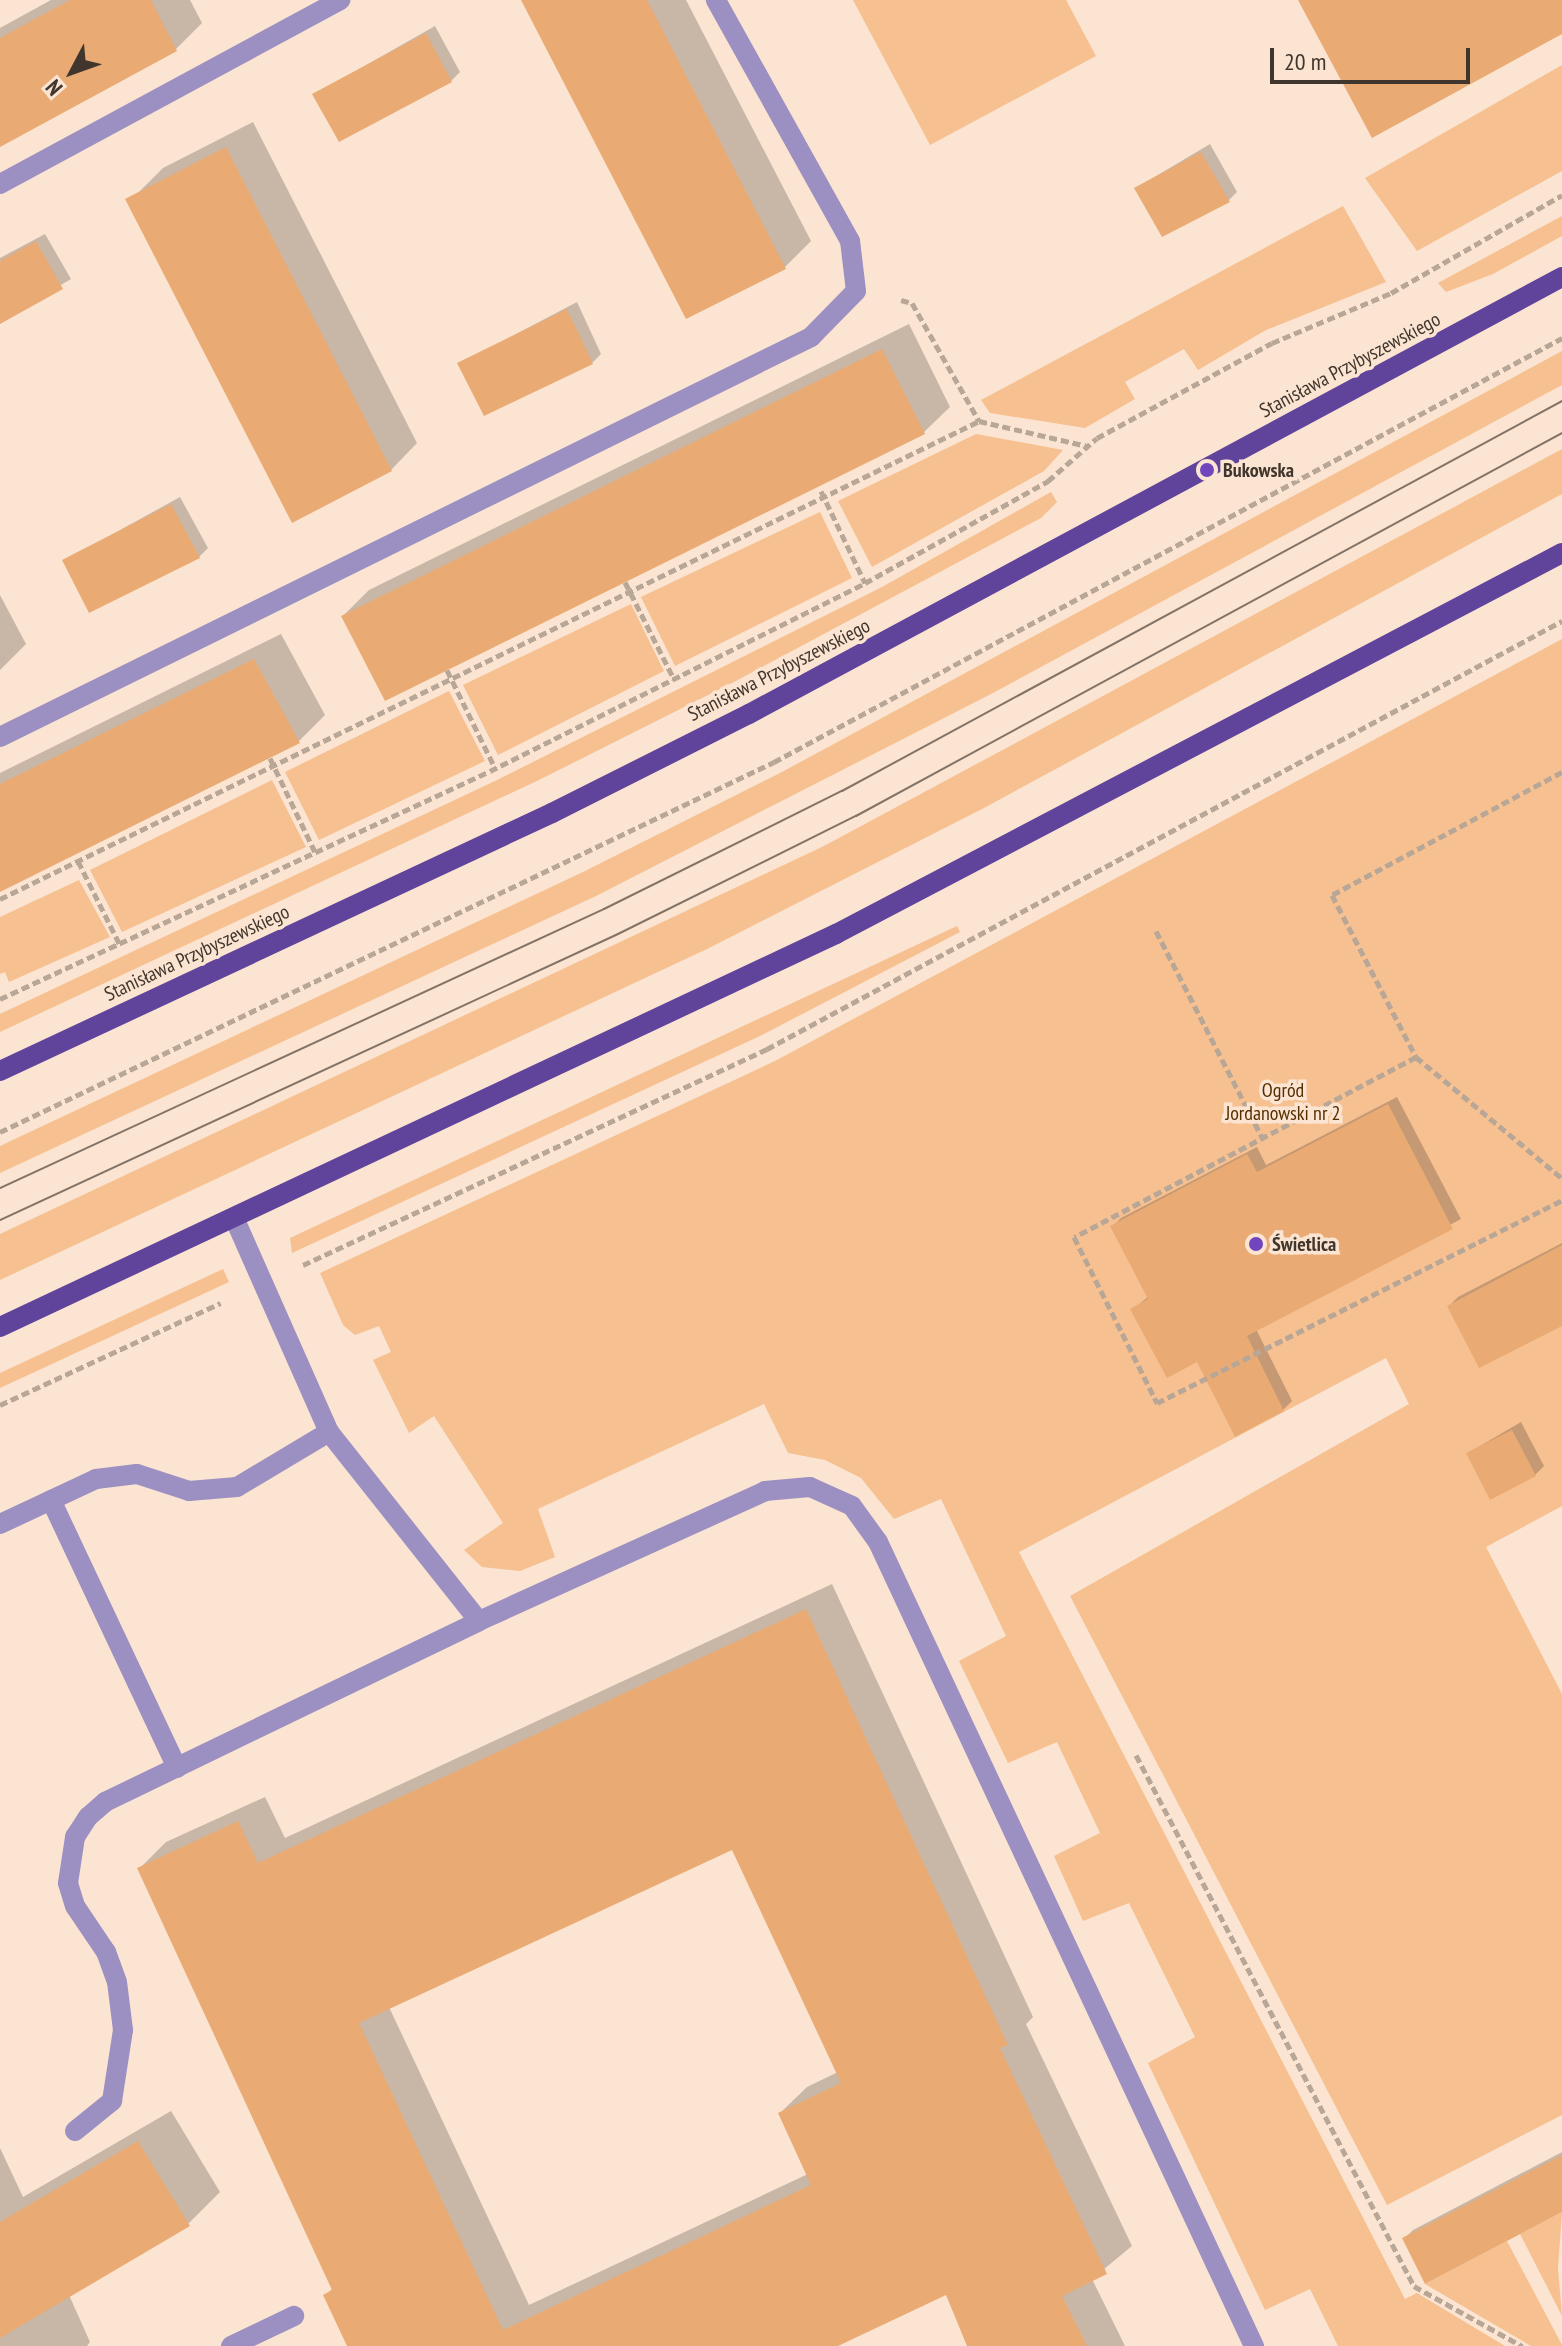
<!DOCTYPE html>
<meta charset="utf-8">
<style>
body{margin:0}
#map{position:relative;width:1562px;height:2346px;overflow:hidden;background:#fbe4d1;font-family:"PT Sans Narrow",sans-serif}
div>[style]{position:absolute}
.green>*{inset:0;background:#f6c091}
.shadow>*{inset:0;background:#0003}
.building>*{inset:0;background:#e9ab73}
.path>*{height:5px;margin-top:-2.5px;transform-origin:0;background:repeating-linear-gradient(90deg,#b8a696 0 8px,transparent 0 12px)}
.minor>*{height:20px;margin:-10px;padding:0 10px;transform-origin:10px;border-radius:10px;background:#9c90c2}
.major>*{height:20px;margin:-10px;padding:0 10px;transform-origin:10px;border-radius:10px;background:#60439b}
.tram>*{height:2px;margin:-1px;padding:0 1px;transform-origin:1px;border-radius:1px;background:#837367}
.dots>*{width:22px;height:22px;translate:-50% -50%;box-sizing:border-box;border:4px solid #fbe4d1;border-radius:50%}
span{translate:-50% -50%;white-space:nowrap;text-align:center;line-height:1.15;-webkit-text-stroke:7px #fbe4d1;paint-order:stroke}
.street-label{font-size:20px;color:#41362d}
.poi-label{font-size:20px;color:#41362d;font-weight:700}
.left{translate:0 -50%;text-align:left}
.park-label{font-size:20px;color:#562e00}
.north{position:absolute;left:32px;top:32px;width:80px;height:80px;-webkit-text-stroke:6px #fbe4d1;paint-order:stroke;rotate:229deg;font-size:22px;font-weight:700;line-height:32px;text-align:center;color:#41362d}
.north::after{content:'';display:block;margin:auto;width:28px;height:36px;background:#41362d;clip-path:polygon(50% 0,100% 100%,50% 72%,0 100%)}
.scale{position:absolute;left:1270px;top:48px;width:200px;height:36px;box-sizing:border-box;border:4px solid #41362d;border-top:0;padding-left:10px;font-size:24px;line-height:28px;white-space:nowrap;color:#41362d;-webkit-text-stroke:6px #fbe4d1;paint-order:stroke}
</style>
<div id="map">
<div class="green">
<div style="clip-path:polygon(853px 0,1066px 0,1096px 56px,930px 145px)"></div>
<div style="clip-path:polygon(1562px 65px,1562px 171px,1417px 251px,1365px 178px)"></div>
<div style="clip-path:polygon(1343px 206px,1386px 282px,1266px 330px,1198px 370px,1184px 349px,1125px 382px,1135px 399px,1085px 428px,990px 413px,981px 400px)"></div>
<div style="clip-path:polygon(1562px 216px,1562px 236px,1493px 274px,1446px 292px,1438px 283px)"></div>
<div style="clip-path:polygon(1562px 351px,1562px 385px,991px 694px,596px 896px,0 1173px,0 1146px,583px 872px,780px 773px)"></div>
<div style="clip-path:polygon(976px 434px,1063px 450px,1044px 471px,872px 567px,838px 501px)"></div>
<div style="clip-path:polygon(1562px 449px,1562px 494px,984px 808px,707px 949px,0 1280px,0 1234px,824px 846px)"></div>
<div style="clip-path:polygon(1051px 492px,1057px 502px,1041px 518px,732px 683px,537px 781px,0 1032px,0 1014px,495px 781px,882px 587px)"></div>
<div style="clip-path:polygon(820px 512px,852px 578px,675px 666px,641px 597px)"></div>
<div style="clip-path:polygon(631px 604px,664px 671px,498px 755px,463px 685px)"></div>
<div style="clip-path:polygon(1562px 639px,1562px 1506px,1486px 1547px,1562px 1694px,1562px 2115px,1387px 2205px,1070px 1596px,1409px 1404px,1386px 1358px,1019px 1552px,1405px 2299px,1417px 2293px,1505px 2346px,1338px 2346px,1310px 2289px,1265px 2310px,1148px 2063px,1195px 2037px,1129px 1903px,1083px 1921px,1054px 1856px,1100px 1833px,1057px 1742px,1008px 1763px,959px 1661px,1006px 1636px,941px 1499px,894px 1519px,861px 1478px,825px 1460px,788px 1453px,764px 1404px,538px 1509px,555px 1557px,520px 1571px,482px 1567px,464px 1550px,503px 1523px,434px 1416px,409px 1433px,373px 1360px,391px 1352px,379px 1326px,355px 1335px,343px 1325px,320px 1273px,775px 1061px)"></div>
<div style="clip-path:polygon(449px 691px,485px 761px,319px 840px,285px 772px)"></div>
<div style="clip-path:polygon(272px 780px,306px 847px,122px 932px,90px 870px)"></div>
<div style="clip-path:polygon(79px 880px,110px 937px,9px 982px,5px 972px,0 974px,0 917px)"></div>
<div style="clip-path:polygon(957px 926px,960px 932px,760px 1036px,292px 1253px,290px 1238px)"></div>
<div style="clip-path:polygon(223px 1269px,229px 1282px,0 1388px,0 1373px)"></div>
<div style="clip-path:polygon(1562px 2212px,1558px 2268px,1562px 2316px,1520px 2234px)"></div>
<div style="clip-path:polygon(1507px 2241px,1562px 2345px,1562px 2346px,1531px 2346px,1425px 2284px)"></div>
</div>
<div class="shadow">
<div style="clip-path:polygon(51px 0,190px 0,202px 23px,176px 49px,0 145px,0 28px)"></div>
<div style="clip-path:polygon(523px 0,686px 0,811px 241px,785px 267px,687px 316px)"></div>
<div style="clip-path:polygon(435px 26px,460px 72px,451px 81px,315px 94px)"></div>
<div style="clip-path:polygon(253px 122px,417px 443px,391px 470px,136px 195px,163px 168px)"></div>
<div style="clip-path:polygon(1210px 144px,1237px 192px,1229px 200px,1136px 188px)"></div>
<div style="clip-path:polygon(45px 234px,71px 279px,0 321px,0 258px)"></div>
<div style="clip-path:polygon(577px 302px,601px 354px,592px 363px,459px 364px)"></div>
<div style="clip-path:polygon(909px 324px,950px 407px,923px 433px,343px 616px,369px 590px)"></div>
<div style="clip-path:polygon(180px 497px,208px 548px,199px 557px,64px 561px)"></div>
<div style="clip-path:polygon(0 595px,26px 644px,0 670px)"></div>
<div style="clip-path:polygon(281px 634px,325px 715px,299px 741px,0 890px,0 773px)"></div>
<div style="clip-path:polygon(1397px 1097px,1461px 1219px,1256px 1329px,1292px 1401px,1283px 1410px,1198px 1359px,1133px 1309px,1149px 1296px,1112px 1227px,1121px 1218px,1257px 1147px,1266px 1165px)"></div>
<div style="clip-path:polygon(1562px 1243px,1562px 1323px,1449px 1306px,1458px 1297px)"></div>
<div style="clip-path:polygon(1521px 1422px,1544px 1466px,1535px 1475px,1468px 1453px)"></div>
<div style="clip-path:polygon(evenodd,832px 1584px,1033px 2017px,1026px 2024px,1132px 2246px,1092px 2279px,1125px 2346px,973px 2346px,947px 2292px,834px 2346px,349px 2346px,326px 2295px,333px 2288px,140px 1868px,166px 1842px,265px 1797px,285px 1838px,832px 1584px,733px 1848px,838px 2072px,807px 2087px,780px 2113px,808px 2174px,529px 2305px,389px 2007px,733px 1848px)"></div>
<div style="clip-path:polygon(171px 2111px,220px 2192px,188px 2224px,69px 2295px,90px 2342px,87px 2346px,0 2346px,0 2148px,23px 2197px)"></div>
<div style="clip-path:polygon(1562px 2152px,1562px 2210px,1404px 2239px,1413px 2230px)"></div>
</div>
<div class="building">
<div style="clip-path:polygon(70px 0,151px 0,177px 51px,0 147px,0 38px)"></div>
<div style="clip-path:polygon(521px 0,647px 0,786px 269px,686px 319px)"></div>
<div style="clip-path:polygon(1298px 0,1562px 0,1562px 34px,1372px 138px)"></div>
<div style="clip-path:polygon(426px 33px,452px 82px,339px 142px,312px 94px)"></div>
<div style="clip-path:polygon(226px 147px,392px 471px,292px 523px,125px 199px)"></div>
<div style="clip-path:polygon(1201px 152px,1230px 202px,1162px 237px,1134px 188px)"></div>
<div style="clip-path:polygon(36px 241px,63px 289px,0 324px,0 261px)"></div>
<div style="clip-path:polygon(567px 309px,593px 364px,484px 416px,457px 363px)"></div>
<div style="clip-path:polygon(882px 349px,925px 434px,385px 701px,341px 616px)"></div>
<div style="clip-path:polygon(171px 504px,200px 558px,89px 613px,62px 560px)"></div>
<div style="clip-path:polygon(254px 659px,300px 743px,0 892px,0 784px)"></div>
<div style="clip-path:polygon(1388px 1104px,1453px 1229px,1247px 1336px,1284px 1411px,1235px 1437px,1197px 1362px,1167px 1378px,1130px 1309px,1148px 1299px,1110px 1226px,1247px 1154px,1257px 1172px)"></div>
<div style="clip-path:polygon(1562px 1245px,1562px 1326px,1479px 1368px,1447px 1306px)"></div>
<div style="clip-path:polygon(1512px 1430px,1536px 1476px,1490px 1500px,1466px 1453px)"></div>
<div style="clip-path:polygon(evenodd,806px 1609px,1008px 2045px,1000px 2048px,1107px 2274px,1062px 2296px,1087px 2346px,967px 2346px,946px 2295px,838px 2346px,347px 2346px,323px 2295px,332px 2290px,137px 1868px,238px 1821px,258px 1863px,806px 1609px,732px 1850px,841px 2083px,778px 2113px,811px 2185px,503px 2330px,359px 2023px,732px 1850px)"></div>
<div style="clip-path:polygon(138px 2141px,190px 2226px,0 2338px,0 2222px)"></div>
<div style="clip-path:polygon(1562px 2155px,1562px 2212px,1425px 2284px,1402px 2238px)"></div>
</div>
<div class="path">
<div style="left:901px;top:300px;width:11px;rotate:15deg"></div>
<div style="left:912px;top:303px;width:136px;rotate:60.4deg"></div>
<div style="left:979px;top:421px;width:111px;rotate:13deg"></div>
<div style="left:821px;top:491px;width:102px;rotate:64.4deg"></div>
<div style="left:625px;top:582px;width:109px;rotate:63.2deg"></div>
<div style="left:447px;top:670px;width:109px;rotate:63.9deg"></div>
<div style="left:270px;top:758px;width:106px;rotate:64.4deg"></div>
<div style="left:1562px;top:772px;width:261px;rotate:151.9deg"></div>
<div style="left:1332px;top:895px;width:182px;rotate:62.6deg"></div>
<div style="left:1416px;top:1057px;width:190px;rotate:39.7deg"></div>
<div style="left:78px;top:861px;width:94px;rotate:63.4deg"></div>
<div style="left:0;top:899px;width:1089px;rotate:-26.02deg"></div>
<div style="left:1156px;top:931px;width:232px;rotate:62.8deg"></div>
<div style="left:0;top:999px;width:540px;rotate:-24.95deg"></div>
<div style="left:490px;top:771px;width:419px;rotate:-26.6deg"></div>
<div style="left:865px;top:583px;width:210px;rotate:-29.1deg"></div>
<div style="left:1048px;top:481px;width:65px;rotate:-41.3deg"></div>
<div style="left:1097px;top:438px;width:199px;rotate:-28.5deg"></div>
<div style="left:1272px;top:343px;width:129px;rotate:-22.8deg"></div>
<div style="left:1391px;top:293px;width:197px;rotate:-29.8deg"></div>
<div style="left:1416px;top:1057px;width:386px;rotate:152.2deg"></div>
<div style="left:1074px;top:1237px;width:186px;rotate:63.4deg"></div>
<div style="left:1157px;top:1403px;width:453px;rotate:-26.6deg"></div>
<div style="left:0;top:1132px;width:858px;rotate:-25.55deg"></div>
<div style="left:774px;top:762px;width:895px;rotate:-28.28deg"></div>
<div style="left:303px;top:1265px;width:512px;rotate:-24.96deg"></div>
<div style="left:767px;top:1049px;width:903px;rotate:-28.3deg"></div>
<div style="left:0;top:1405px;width:243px;rotate:-24.8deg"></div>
<div style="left:1136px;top:1755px;width:599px;rotate:62.37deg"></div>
<div style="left:1414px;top:2286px;width:124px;rotate:29.1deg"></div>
</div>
<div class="minor">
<div style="left:0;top:184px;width:387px;rotate:-28.4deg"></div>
<div style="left:0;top:737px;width:904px;rotate:-26.25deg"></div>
<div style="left:811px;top:337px;width:64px;rotate:-45.6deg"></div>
<div style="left:856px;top:291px;width:50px;rotate:-96.8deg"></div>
<div style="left:850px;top:241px;width:276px;rotate:-119.1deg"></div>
<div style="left:329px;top:1432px;width:241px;rotate:51.6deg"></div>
<div style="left:51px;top:1500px;width:296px;rotate:64.8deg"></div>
<div style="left:0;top:1524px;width:106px;rotate:-25.1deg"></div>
<div style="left:96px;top:1479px;width:41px;rotate:-7deg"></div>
<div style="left:137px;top:1474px;width:55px;rotate:18.1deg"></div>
<div style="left:189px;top:1491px;width:48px;rotate:-4.8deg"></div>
<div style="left:237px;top:1487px;width:107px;rotate:-30.9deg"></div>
<div style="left:329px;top:1432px;width:234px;rotate:-113.9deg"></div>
<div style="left:75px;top:2131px;width:48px;rotate:-39deg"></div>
<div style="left:112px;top:2101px;width:72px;rotate:-81.2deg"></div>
<div style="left:123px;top:2030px;width:48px;rotate:-97.1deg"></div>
<div style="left:117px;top:1982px;width:32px;rotate:-110deg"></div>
<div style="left:106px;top:1952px;width:55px;rotate:-124deg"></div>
<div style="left:75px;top:1906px;width:24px;rotate:-107deg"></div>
<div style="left:68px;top:1883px;width:47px;rotate:-81.3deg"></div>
<div style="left:75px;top:1837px;width:24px;rotate:-57deg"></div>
<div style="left:88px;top:1817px;width:23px;rotate:-41deg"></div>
<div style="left:105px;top:1802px;width:415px;rotate:-25.8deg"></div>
<div style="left:479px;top:1621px;width:314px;rotate:-24.4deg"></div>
<div style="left:765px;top:1491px;width:45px;rotate:-5.1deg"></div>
<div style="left:810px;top:1487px;width:46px;rotate:24.3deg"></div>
<div style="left:852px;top:1506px;width:44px;rotate:54.2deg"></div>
<div style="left:878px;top:1542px;width:888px;rotate:64.94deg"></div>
<div style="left:231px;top:2346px;width:70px;rotate:-25.5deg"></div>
</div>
<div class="major">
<div style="left:0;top:1071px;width:609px;rotate:-25.05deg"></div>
<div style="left:552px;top:813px;width:220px;rotate:-26.7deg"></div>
<div style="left:749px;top:714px;width:923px;rotate:-28.26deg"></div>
<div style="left:0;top:1327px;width:924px;rotate:-25.18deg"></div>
<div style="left:836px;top:934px;width:820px;rotate:-27.69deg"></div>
</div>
<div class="tram">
<div style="left:0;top:1188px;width:665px;rotate:-24.79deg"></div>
<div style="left:604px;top:909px;width:266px;rotate:-26.4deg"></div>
<div style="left:842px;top:791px;width:819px;rotate:-28.44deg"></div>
<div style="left:0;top:1220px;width:681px;rotate:-24.83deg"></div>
<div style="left:618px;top:934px;width:266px;rotate:-26.4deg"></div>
<div style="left:856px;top:816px;width:803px;rotate:-28.48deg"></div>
</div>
<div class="dots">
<div style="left:1207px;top:470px;background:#7045bd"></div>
<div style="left:1256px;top:1244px;background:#7045bd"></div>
</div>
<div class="street-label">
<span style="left:1350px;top:365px;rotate:-28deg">Stanisława Przybyszewskiego</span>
<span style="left:779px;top:670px;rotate:-27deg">Stanisława Przybyszewskiego</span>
<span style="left:197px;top:953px;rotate:-25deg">Stanisława Przybyszewskiego</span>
</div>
<div class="poi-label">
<span class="left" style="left:1223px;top:470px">Bukowska</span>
<span class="left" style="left:1272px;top:1244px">Świetlica</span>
</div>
<div class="park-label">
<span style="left:1283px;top:1102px">Ogród<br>Jordanowski nr 2</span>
</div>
<div class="north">N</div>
<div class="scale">20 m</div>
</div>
